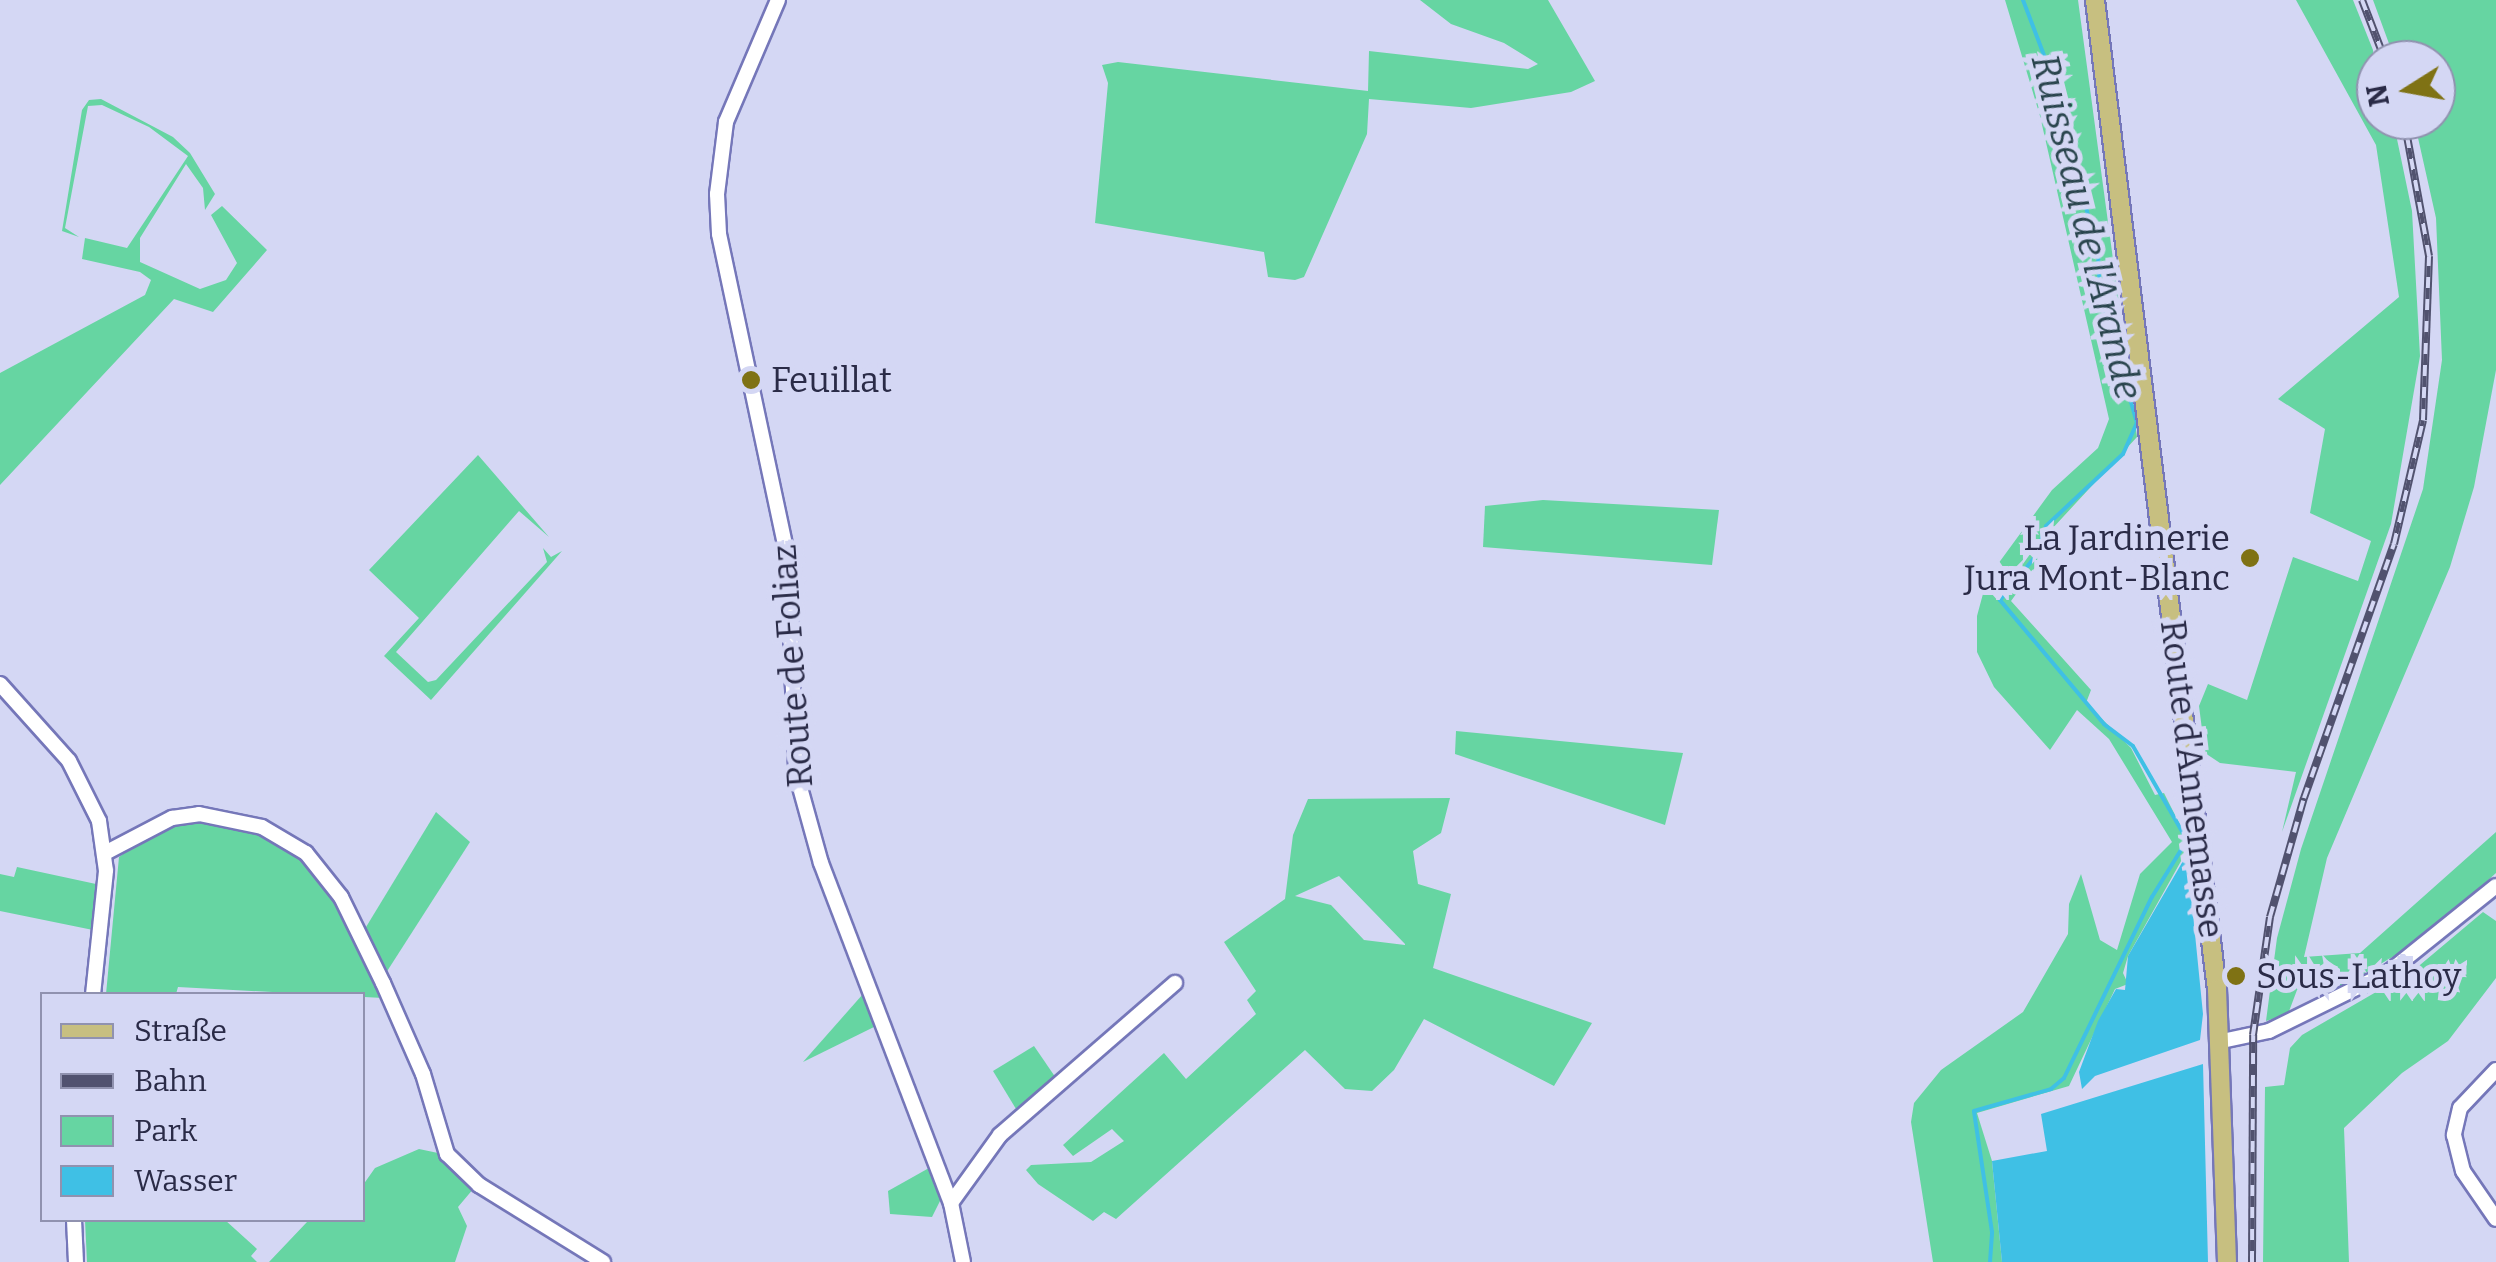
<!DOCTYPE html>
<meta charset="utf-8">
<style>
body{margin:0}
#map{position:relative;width:2496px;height:1262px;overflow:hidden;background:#d4d7f4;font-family:Bitter,serif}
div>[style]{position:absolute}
.green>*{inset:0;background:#66d5a2}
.water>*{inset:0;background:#3fc0e5}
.stream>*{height:4px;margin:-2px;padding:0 2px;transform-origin:2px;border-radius:2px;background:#3fc0e5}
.roads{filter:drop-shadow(2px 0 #7577b9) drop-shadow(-2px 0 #7577b9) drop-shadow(0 2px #7577b9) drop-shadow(0 -2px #7577b9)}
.minor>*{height:14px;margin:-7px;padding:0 7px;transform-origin:7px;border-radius:7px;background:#fff}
.major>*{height:18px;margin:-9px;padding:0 9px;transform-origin:9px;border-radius:9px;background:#c7bf80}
.rail>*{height:8px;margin-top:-4px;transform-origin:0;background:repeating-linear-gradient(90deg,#d4d7f4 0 11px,#51526f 0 22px);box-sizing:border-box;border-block:2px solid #51526f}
.dots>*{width:28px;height:28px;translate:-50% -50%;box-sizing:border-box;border:5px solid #d4d7f4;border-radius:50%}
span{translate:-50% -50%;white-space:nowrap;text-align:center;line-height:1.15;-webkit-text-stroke:10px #d4d7f4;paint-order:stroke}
.poi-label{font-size:35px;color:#2a2b47}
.left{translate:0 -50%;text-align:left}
.right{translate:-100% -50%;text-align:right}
.street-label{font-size:35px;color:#2a2b47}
.water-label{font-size:38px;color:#2a454e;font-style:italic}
.legend{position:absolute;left:40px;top:992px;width:325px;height:230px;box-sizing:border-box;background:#d4d7f4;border:2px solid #9092af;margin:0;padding:12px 18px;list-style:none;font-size:30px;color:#2a2b47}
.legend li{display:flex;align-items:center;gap:20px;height:50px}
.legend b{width:50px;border:2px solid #9092af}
.north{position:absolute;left:2356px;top:40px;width:100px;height:100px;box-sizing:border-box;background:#d4d7f4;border:2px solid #9092af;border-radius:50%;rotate:259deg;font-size:28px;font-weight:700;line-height:40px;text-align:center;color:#2a2b47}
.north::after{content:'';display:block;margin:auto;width:35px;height:45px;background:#7f7214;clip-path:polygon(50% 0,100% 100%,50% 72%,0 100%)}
</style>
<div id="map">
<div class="green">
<div style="clip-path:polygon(1420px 0,1548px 0,1595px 81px,1571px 92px,1471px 108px,1369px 99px,1367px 134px,1304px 277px,1295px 280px,1268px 277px,1264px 252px,1095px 223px,1108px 83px,1102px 65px,1118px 62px,1368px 91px,1369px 51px,1528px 69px,1538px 64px,1504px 43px,1451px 24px)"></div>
<div style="clip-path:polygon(2005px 0,2078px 0,2137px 437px,2051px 530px,2037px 565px,2011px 601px,2091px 690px,2086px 703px,2131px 748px,2155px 795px,2164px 793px,2190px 845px,2128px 956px,2123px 973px,2128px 984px,2115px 989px,2069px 1086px,1977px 1113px,1992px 1161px,2002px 1262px,1933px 1262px,1911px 1122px,1914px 1103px,1941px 1070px,2023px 1012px,2068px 934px,2069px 904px,2081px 874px,2100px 940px,2117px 950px,2140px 874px,2172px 842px,2109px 739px,2077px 710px,2050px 750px,1994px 687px,1977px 652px,1977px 616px,1987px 579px,2052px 490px,2098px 448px,2109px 419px,2040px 116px)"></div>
<div style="clip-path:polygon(2296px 0,2353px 0,2373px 50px,2376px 120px,2393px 120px,2412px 211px,2420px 356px,2391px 524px,2282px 832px,2296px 772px,2220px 763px,2205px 753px,2199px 706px,2208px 684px,2247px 700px,2293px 557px,2358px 581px,2371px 541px,2310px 513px,2325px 429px,2278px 399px,2399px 297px,2376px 145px)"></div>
<div style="clip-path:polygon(2373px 0,2496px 0,2496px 370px,2474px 487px,2450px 567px,2327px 858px,2304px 957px,2360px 953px,2496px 832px,2496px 873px,2421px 940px,2340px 988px,2340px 969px,2327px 960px,2297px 990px,2288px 1014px,2266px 1021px,2277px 938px,2301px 849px,2423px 489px,2442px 360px,2436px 218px,2414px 120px,2436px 120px,2436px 60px,2395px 60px)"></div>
<div style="clip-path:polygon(101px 99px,173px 137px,190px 153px,215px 194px,205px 210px,203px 188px,186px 164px,140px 238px,140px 262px,200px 289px,226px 280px,237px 263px,211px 215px,222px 206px,267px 250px,213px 312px,174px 299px,0 485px,0 373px,145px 295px,151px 280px,140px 272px,82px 259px,85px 238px,127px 248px,188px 156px,149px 127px,102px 105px,88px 106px,65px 228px,79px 237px,62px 231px,82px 110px,89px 100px)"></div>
<div style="clip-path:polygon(478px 455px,549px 537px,519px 511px,396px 652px,428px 682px,436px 680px,547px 562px,543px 548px,551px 557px,562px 551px,431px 700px,384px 656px,419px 618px,369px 570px)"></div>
<div style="clip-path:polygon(1543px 500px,1719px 510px,1712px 565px,1483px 547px,1485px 506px)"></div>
<div style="clip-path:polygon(1456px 731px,1683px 753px,1665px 825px,1455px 754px)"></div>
<div style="clip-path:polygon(evenodd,1450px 798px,1441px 833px,1413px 851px,1418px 884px,1451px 894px,1433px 968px,1592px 1023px,1554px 1086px,1424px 1019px,1394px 1070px,1372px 1091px,1345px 1089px,1305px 1050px,1116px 1219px,1104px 1212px,1093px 1221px,1038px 1184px,1026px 1170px,1031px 1165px,1091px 1162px,1124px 1141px,1112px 1129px,1073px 1156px,1063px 1145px,1164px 1053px,1186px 1079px,1256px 1014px,1247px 1000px,1256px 991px,1224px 942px,1285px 899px,1293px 835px,1308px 799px,1450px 798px,1339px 876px,1405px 944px,1405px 945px,1364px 940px,1331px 905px,1295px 896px,1339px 876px)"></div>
<div style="clip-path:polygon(436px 812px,470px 842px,384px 976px,363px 932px)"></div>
<div style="clip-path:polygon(196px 818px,250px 827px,296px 850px,333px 893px,383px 998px,178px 987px,176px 994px,106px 994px,119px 857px,157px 830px)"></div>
<div style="clip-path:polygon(17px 867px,96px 884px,93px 930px,0 911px,0 874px,14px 877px)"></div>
<div style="clip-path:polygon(2483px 912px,2496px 921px,2496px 978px,2448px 1041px,2402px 1073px,2344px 1128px,2349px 1262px,2263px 1262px,2265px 1087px,2284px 1085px,2290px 1048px,2302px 1035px,2414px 970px)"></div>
<div style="clip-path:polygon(863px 994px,876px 1026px,803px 1062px)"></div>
<div style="clip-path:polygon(1034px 1046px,1058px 1081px,1019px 1114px,993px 1071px)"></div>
<div style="clip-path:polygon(419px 1149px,438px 1153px,474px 1188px,458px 1207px,467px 1226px,455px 1262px,269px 1262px,307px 1222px,362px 1220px,363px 1185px,375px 1168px)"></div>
<div style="clip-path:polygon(929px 1168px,941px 1199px,932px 1217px,890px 1214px,888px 1191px)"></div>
<div style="clip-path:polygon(85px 1220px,225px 1220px,257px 1249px,251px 1256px,257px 1262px,87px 1262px)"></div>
</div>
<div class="water">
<div style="clip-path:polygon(2187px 854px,2203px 1014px,2200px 1040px,2095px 1076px,2082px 1089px,2079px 1072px,2098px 1021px,2116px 989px,2125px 990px,2128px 956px)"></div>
<div style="clip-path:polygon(2203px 1064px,2208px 1262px,2002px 1262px,1992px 1161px,2047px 1151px,2041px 1114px)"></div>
</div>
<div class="stream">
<div style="left:1990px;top:1262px;width:30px;rotate:-86deg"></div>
<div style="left:1992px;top:1232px;width:122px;rotate:-98.5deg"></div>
<div style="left:1974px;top:1111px;width:80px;rotate:-15.9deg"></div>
<div style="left:2051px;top:1089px;width:17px;rotate:-40deg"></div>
<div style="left:2064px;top:1078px;width:201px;rotate:-64.1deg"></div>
<div style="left:2152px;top:897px;width:67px;rotate:-58.4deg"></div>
<div style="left:2187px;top:840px;width:108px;rotate:-119.9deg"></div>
<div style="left:2133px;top:746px;width:36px;rotate:-143deg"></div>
<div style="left:2104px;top:724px;width:162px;rotate:-130deg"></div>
<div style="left:2000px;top:600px;width:55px;rotate:-50.9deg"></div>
<div style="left:2035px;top:557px;width:33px;rotate:-70deg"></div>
<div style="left:2046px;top:526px;width:105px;rotate:-43.1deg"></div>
<div style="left:2123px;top:454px;width:34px;rotate:-66deg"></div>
<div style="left:2137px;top:423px;width:134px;rotate:-106deg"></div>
<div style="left:2100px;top:294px;width:40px;rotate:-92.9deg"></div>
<div style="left:2098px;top:254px;width:181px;rotate:-104.4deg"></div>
<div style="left:2053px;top:79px;width:85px;rotate:-110.8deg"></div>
</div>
<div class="roads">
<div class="minor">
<div style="left:778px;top:0;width:133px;rotate:113.1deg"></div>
<div style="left:726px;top:122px;width:73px;rotate:97.1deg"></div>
<div style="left:717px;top:194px;width:40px;rotate:87.1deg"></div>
<div style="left:719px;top:234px;width:333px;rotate:78deg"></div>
<div style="left:788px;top:560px;width:213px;rotate:87.8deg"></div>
<div style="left:796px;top:773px;width:93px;rotate:74.5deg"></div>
<div style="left:821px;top:863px;width:364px;rotate:69.1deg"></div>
<div style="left:951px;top:1203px;width:60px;rotate:78.5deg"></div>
<div style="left:0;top:684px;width:103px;rotate:48.1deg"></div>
<div style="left:69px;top:761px;width:67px;rotate:63.4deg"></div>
<div style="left:99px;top:821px;width:50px;rotate:82deg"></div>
<div style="left:106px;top:871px;width:124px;rotate:96deg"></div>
<div style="left:105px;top:853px;width:76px;rotate:-27.6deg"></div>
<div style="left:172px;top:818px;width:27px;rotate:-8deg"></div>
<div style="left:199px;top:814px;width:64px;rotate:11.7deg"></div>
<div style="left:262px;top:827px;width:51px;rotate:30.6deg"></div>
<div style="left:306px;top:853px;width:56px;rotate:51.5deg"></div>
<div style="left:341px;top:897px;width:96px;rotate:64deg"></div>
<div style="left:383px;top:983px;width:99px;rotate:66.3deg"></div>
<div style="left:423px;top:1074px;width:84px;rotate:73.3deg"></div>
<div style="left:447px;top:1154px;width:45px;rotate:44.1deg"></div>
<div style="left:479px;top:1185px;width:146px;rotate:31.8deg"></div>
<div style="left:2222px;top:1041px;width:48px;rotate:-12deg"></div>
<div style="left:2269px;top:1031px;width:134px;rotate:-26.2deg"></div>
<div style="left:2389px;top:972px;width:137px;rotate:-38.8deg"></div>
<div style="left:2496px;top:1070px;width:52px;rotate:133.5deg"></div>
<div style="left:2460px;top:1108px;width:28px;rotate:103deg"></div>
<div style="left:2454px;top:1135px;width:37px;rotate:76deg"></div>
<div style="left:2463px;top:1171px;width:58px;rotate:55.5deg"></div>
<div style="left:951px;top:1203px;width:84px;rotate:-54.2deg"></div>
<div style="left:1000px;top:1135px;width:232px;rotate:-41deg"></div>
<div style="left:74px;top:1220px;width:42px;rotate:87.3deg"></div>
</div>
<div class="major">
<div style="left:2095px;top:0;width:996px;rotate:82.97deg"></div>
<div style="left:2217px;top:989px;width:273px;rotate:87.9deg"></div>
</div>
</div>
<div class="rail">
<div style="left:2362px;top:0;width:64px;rotate:69deg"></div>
<div style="left:2252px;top:1262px;width:227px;rotate:-89.7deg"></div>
<div style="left:2253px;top:1035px;width:119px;rotate:-81.8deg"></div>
<div style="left:2270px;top:917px;width:124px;rotate:-74.1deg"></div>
<div style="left:2304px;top:798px;width:269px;rotate:-70.5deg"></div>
<div style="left:2394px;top:544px;width:127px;rotate:-76.8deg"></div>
<div style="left:2423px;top:420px;width:164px;rotate:-87.9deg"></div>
<div style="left:2429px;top:256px;width:138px;rotate:-100.4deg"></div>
</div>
<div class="dots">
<div style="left:751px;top:380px;background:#7f7214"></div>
<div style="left:2250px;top:558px;background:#7f7214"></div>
<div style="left:2236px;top:976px;background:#7f7214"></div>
</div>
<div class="poi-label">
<span class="left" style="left:771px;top:380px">Feuillat</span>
<span class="right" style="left:2230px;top:558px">La Jardinerie<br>Jura Mont-Blanc</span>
<span class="left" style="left:2256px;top:976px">Sous-Lathoy</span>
</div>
<div class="street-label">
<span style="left:792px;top:666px;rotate:-94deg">Route de Foliaz</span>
<span style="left:2192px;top:779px;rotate:83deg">Route d'Annemasse</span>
</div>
<div class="water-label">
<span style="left:2086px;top:227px;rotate:76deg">Ruisseau de l'Arande</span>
</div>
<ul class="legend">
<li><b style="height:12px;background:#c7bf80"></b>Straße</li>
<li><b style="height:12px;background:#51526f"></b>Bahn</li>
<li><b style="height:28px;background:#66d5a2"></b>Park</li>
<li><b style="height:28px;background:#3fc0e5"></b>Wasser</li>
</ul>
<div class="north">N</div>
</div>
